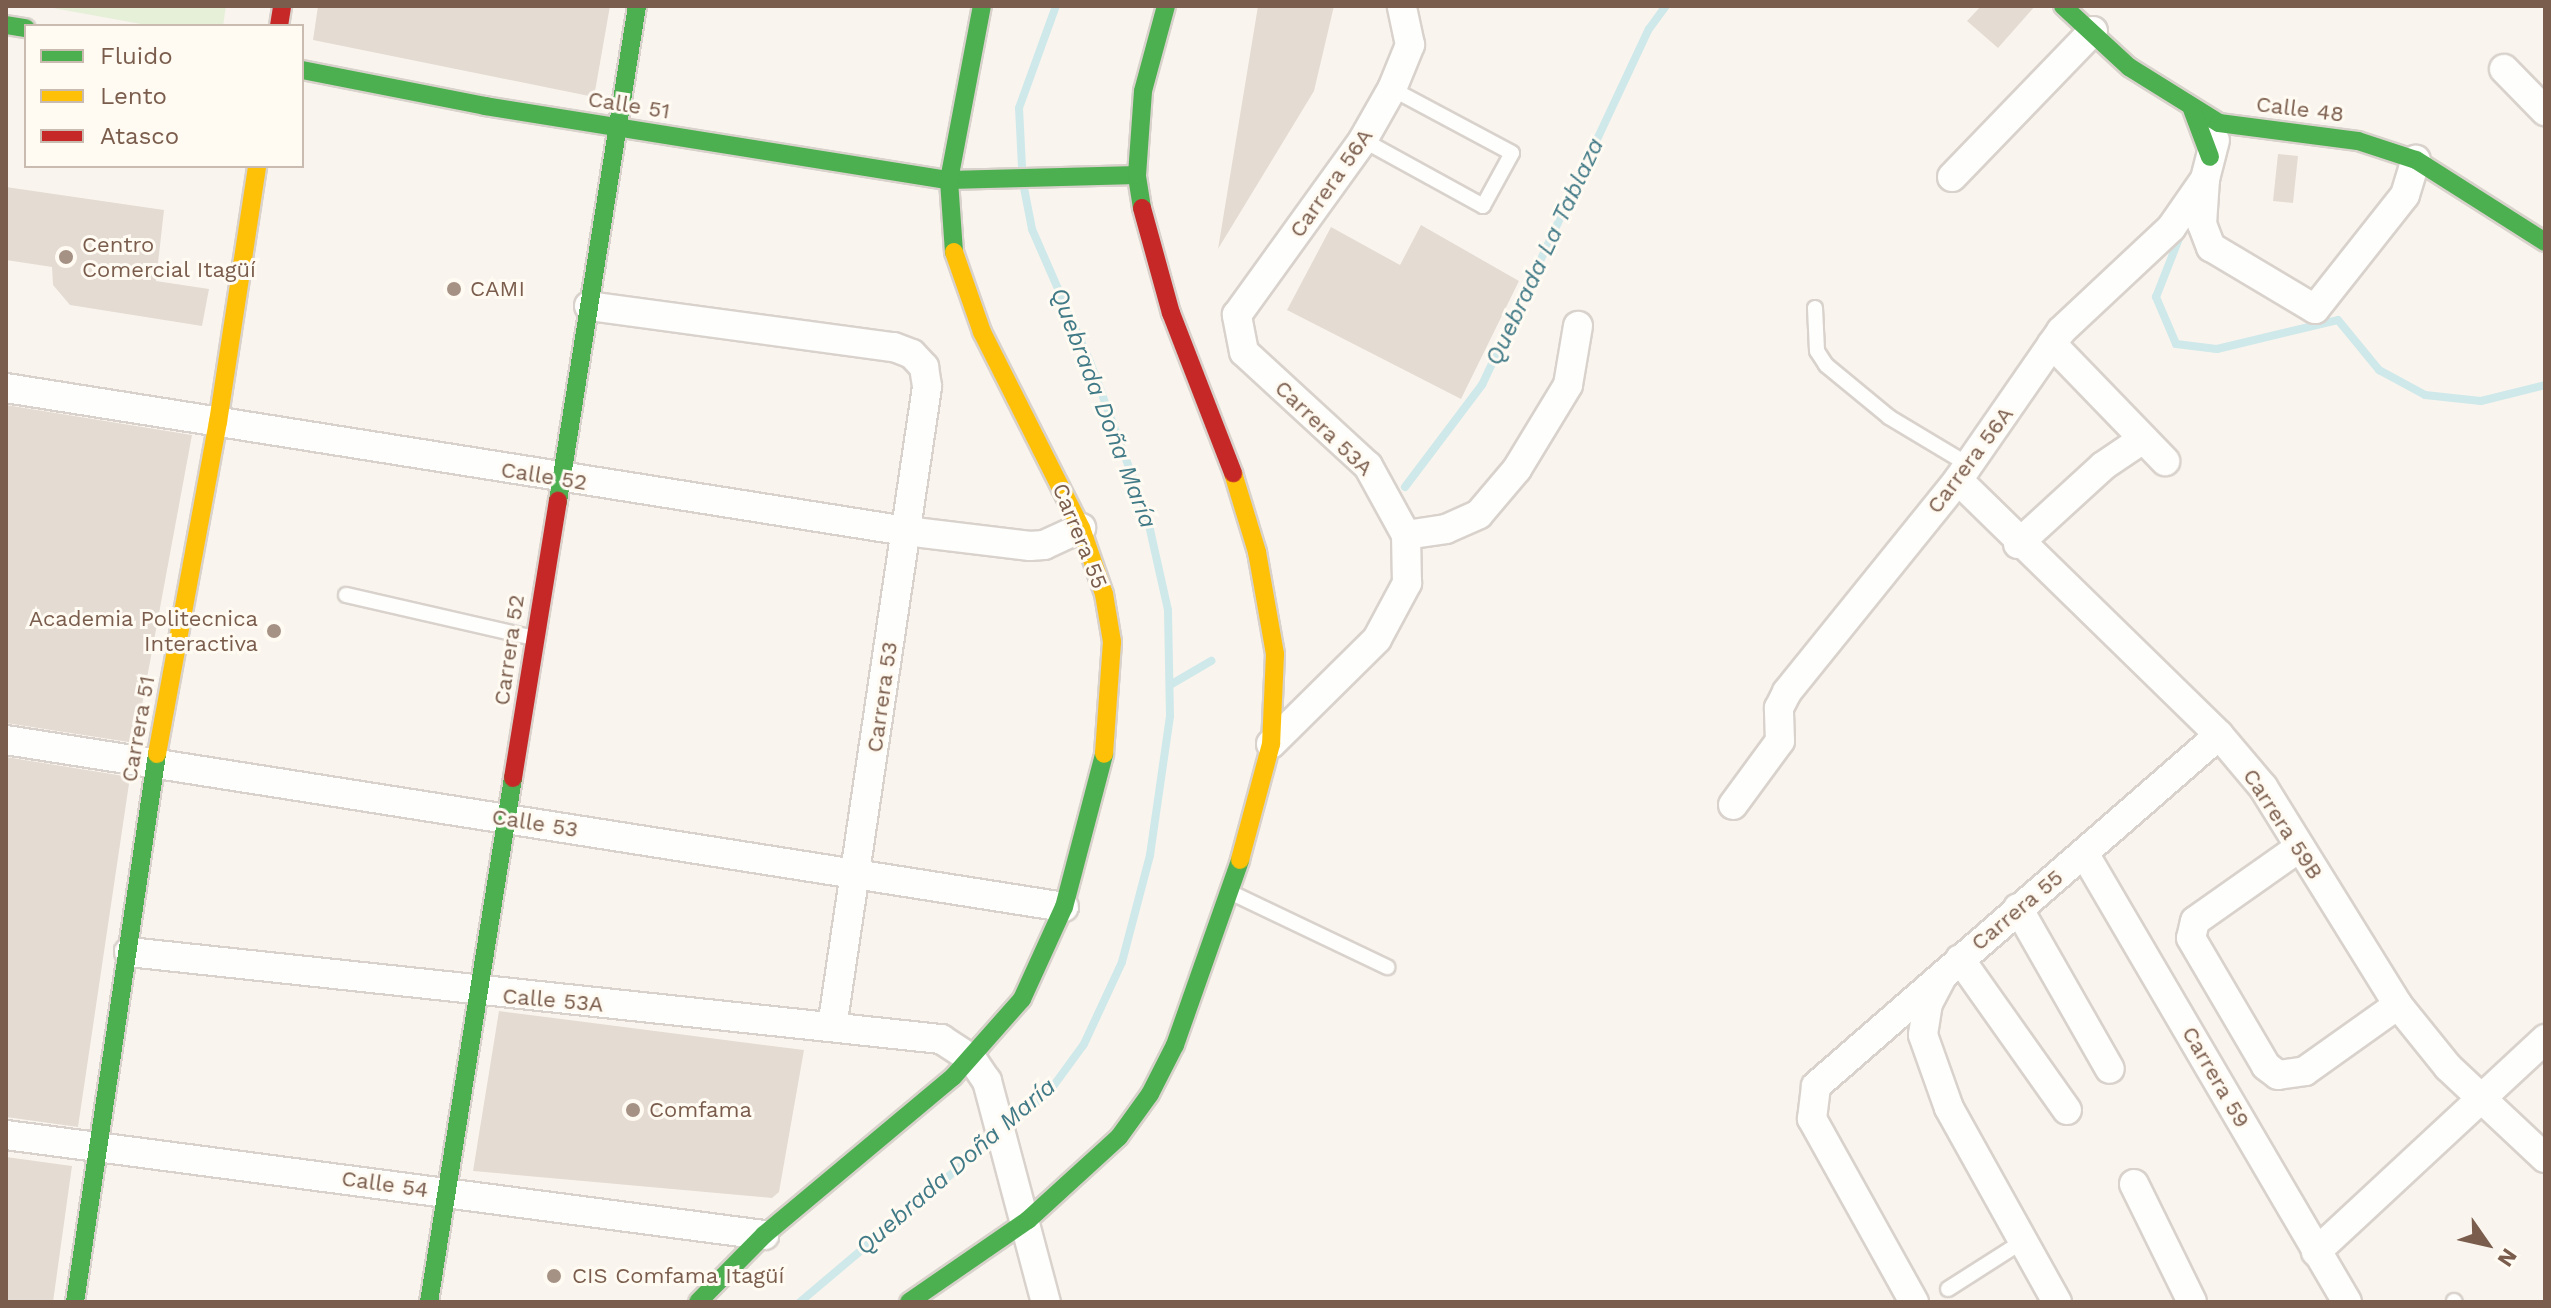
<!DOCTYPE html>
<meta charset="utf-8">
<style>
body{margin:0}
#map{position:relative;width:2551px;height:1308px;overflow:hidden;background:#f9f5ee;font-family:"Work Sans",sans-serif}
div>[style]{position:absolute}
.green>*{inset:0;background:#e6f0d9}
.stream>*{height:8px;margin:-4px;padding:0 4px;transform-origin:4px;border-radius:4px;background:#cfe8ea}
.building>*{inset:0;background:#e4dbd3}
.roads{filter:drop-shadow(2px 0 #d9d2cc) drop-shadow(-2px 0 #d9d2cc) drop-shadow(0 2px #d9d2cc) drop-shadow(0 -2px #d9d2cc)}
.lane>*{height:14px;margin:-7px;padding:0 7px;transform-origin:7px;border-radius:7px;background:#fefefc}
.street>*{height:28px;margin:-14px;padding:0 14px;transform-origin:14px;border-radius:14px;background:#fefefc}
.fast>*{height:18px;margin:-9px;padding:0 9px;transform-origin:9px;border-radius:9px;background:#4caf50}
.slow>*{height:18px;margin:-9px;padding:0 9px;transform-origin:9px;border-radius:9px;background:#ffc107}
.jam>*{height:18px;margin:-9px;padding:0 9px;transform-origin:9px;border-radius:9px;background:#c62828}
.dots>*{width:22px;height:22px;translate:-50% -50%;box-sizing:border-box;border:4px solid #fffaf2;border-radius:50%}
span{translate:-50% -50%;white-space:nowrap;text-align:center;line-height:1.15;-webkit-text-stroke:6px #fffaf2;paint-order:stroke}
.street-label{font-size:22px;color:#7a5d4c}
.poi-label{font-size:22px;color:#7a5d4c}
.left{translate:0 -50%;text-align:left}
.right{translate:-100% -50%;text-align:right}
.water-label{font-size:24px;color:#417a87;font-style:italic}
.frame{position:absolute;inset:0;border:8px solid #7a5d4c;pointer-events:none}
.legend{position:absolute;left:24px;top:24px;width:280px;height:144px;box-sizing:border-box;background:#fffaf2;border:2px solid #cabbb0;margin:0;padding:10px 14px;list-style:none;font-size:24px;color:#7a5d4c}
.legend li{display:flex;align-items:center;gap:16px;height:40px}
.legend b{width:40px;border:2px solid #cabbb0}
.north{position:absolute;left:2447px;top:1204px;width:80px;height:80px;-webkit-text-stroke:6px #fffaf2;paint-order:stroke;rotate:124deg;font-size:22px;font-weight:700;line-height:32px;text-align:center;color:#7a5d4c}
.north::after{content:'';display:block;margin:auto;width:28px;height:36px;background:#7a5d4c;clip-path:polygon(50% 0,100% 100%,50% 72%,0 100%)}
</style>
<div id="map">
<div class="green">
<div style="clip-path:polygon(42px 6px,226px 6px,223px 26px,152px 26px)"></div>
</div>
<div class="stream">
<div style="left:1022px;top:167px;width:59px;rotate:-92.9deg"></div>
<div style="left:1019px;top:108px;width:109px;rotate:-70.1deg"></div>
<div style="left:2182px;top:231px;width:71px;rotate:111.5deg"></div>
<div style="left:2156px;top:297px;width:51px;rotate:66.9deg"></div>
<div style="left:2176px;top:344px;width:41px;rotate:7deg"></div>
<div style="left:2217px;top:349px;width:124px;rotate:-13.5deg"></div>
<div style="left:2338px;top:320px;width:65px;rotate:50.6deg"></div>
<div style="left:2379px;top:370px;width:52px;rotate:28.5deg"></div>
<div style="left:2425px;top:395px;width:56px;rotate:6.1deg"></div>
<div style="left:2481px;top:401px;width:66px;rotate:-14deg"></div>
<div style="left:1405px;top:487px;width:128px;rotate:-53deg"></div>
<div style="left:1482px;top:385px;width:393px;rotate:-64.9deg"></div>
<div style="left:1649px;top:29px;width:29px;rotate:-54deg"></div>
<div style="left:1170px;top:685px;width:48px;rotate:-30.3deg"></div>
<div style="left:1006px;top:1128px;width:56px;rotate:-39.9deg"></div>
<div style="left:1049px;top:1092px;width:59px;rotate:-53.9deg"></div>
<div style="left:1084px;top:1044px;width:90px;rotate:-65.1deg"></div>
<div style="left:1122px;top:962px;width:111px;rotate:-75.3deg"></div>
<div style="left:1150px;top:855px;width:140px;rotate:-81.8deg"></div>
<div style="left:1170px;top:716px;width:106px;rotate:-91.1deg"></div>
<div style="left:1168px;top:610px;width:96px;rotate:-102.6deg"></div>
<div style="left:1147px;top:516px;width:164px;rotate:-110.3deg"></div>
<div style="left:1090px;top:362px;width:145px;rotate:-113.6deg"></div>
<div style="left:1032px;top:229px;width:42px;rotate:-101deg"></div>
<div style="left:800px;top:1302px;width:255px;rotate:-40.2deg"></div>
</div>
<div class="building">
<div style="clip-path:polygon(318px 6px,610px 6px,594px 97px,313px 40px)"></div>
<div style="clip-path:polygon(1258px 6px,1334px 6px,1314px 91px,1218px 249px)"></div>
<div style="clip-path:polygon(1981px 6px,2035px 6px,1998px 48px,1967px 21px)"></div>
<div style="clip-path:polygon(2278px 154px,2298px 156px,2293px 203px,2273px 201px)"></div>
<div style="clip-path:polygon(6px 187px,164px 210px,156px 281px,209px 289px,202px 326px,70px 305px,53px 285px,52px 267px,6px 260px)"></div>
<div style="clip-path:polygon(1421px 225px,1519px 281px,1461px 399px,1287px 310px,1331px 227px,1400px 265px)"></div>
<div style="clip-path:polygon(6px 405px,192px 435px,135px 743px,6px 723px)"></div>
<div style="clip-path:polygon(6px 757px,130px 777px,78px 1127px,6px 1117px)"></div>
<div style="clip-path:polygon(499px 1011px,804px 1050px,779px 1192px,772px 1198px,473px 1171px)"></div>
<div style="clip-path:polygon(6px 1157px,72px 1166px,53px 1302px,6px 1302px)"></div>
</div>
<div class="roads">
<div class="lane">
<div style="left:1363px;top:140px;width:137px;rotate:28.8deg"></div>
<div style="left:1483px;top:206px;width:60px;rotate:-61.3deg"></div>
<div style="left:1512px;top:153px;width:136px;rotate:-151.9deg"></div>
<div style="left:1815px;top:308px;width:43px;rotate:87.3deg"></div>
<div style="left:1817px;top:351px;width:17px;rotate:57deg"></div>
<div style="left:1826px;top:365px;width:82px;rotate:39.5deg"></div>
<div style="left:1889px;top:417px;width:93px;rotate:31deg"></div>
<div style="left:346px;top:595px;width:193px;rotate:12.9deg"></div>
<div style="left:1234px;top:894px;width:170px;rotate:25.5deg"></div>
<div style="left:1948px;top:1289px;width:89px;rotate:-32.6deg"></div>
<div style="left:2454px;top:1301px;width:1px;rotate:45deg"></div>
</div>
<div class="street">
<div style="left:2504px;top:69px;width:59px;rotate:45.7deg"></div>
<div style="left:1952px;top:177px;width:203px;rotate:-46deg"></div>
<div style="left:2205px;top:179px;width:45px;rotate:93.8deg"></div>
<div style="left:2202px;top:224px;width:25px;rotate:69deg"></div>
<div style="left:2211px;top:247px;width:121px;rotate:30.8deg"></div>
<div style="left:2315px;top:309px;width:145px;rotate:-51.7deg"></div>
<div style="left:2405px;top:195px;width:37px;rotate:-73deg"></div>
<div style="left:589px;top:306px;width:308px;rotate:7.7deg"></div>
<div style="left:894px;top:347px;width:19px;rotate:21deg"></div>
<div style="left:912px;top:354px;width:18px;rotate:47deg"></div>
<div style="left:924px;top:367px;width:20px;rotate:81deg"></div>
<div style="left:927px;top:387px;width:647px;rotate:98.44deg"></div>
<div style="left:2052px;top:344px;width:163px;rotate:46deg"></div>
<div style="left:6px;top:388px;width:911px;rotate:9.03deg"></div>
<div style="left:906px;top:531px;width:125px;rotate:6.9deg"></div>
<div style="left:1030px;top:546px;width:14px;rotate:-4deg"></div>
<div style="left:1044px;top:545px;width:41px;rotate:-24.7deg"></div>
<div style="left:1958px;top:480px;width:365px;rotate:44.3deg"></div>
<div style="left:2219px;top:735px;width:68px;rotate:49.8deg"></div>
<div style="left:2263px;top:787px;width:256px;rotate:58.2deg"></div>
<div style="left:2398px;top:1005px;width:80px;rotate:51.1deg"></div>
<div style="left:2448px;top:1067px;width:133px;rotate:43.2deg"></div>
<div style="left:1406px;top:535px;width:40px;rotate:-8.5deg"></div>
<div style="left:1446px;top:529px;width:36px;rotate:-24deg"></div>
<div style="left:1479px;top:514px;width:59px;rotate:-49.8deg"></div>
<div style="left:1517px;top:469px;width:98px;rotate:-58.7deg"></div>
<div style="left:1568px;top:385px;width:60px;rotate:-80.4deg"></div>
<div style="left:2018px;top:544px;width:115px;rotate:-42.5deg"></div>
<div style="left:2103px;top:466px;width:48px;rotate:-34deg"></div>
<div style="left:6px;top:740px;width:1071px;rotate:8.97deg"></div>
<div style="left:1271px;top:744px;width:149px;rotate:-44.7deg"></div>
<div style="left:1377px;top:639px;width:64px;rotate:-61.8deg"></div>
<div style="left:1407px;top:583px;width:48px;rotate:-91.2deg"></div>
<div style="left:1406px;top:535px;width:79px;rotate:-118.8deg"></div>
<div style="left:1368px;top:466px;width:168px;rotate:-137.4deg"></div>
<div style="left:1244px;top:352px;width:38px;rotate:-101deg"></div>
<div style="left:1237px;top:315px;width:216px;rotate:-54.2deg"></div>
<div style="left:1363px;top:140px;width:59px;rotate:-60.4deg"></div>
<div style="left:1392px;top:89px;width:48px;rotate:-67.8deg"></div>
<div style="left:1410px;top:45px;width:40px;rotate:-102deg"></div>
<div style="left:1733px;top:805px;width:79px;rotate:-53.7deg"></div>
<div style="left:1780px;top:741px;width:33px;rotate:-92deg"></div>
<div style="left:1779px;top:708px;width:18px;rotate:-63deg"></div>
<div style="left:1787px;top:692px;width:272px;rotate:-51.1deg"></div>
<div style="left:1958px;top:480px;width:181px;rotate:-55.3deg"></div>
<div style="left:2061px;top:331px;width:151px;rotate:-43.1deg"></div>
<div style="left:2171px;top:228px;width:60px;rotate:-55.2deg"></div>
<div style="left:2205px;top:179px;width:40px;rotate:-75.6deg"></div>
<div style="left:2300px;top:847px;width:128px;rotate:144.8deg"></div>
<div style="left:2195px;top:921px;width:17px;rotate:103deg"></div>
<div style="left:2191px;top:938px;width:148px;rotate:59.6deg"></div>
<div style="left:2266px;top:1066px;width:15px;rotate:37deg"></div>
<div style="left:2278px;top:1075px;width:27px;rotate:-8deg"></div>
<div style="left:2305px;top:1071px;width:114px;rotate:-35.4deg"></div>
<div style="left:2084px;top:853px;width:520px;rotate:59.64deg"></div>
<div style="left:2018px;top:908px;width:185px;rotate:60.3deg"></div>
<div style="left:129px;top:952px;width:817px;rotate:6.12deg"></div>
<div style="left:941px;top:1039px;width:37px;rotate:33deg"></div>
<div style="left:972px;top:1059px;width:27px;rotate:56deg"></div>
<div style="left:987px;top:1081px;width:229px;rotate:75.1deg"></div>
<div style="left:1960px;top:959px;width:185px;rotate:54.7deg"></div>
<div style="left:1941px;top:979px;width:27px;rotate:118deg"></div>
<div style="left:1928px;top:1003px;width:32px;rotate:99deg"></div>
<div style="left:1923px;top:1035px;width:77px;rotate:70.4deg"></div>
<div style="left:1949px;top:1108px;width:222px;rotate:60.9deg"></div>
<div style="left:6px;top:1135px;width:765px;rotate:7.52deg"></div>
<div style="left:2134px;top:1184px;width:131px;rotate:63.8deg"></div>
<div style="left:2316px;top:1252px;width:313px;rotate:-42.9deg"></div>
<div style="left:1914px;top:1302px;width:210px;rotate:-119.1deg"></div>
<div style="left:1812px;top:1119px;width:33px;rotate:-83deg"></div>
<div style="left:1816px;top:1086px;width:534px;rotate:-41.05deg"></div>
</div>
<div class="fast">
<div style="left:2063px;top:6px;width:90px;rotate:42.7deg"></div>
<div style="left:2129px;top:67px;width:106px;rotate:31.9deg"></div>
<div style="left:2219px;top:123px;width:140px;rotate:7.4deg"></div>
<div style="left:2358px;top:141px;width:61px;rotate:18.1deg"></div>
<div style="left:2416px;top:160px;width:153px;rotate:32.4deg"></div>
<div style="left:6px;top:25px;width:20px;rotate:9deg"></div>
<div style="left:302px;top:70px;width:187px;rotate:11.1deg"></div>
<div style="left:485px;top:106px;width:470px;rotate:9.1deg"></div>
<div style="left:949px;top:180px;width:188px;rotate:-1.5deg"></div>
<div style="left:2192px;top:109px;width:51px;rotate:69.4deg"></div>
<div style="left:1142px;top:208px;width:33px;rotate:-99deg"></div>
<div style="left:1137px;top:175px;width:84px;rotate:-85.9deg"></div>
<div style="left:1143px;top:91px;width:88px;rotate:-74.9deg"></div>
<div style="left:954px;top:252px;width:72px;rotate:-94deg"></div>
<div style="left:949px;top:180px;width:177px;rotate:-79.3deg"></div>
<div style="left:558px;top:501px;width:501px;rotate:-80.93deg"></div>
<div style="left:75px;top:1302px;width:554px;rotate:-81.49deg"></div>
<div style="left:429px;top:1302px;width:531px;rotate:-80.89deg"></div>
<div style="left:698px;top:1302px;width:94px;rotate:-45.4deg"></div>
<div style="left:764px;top:1235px;width:246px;rotate:-39.9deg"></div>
<div style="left:953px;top:1077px;width:104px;rotate:-48.5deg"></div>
<div style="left:1022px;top:999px;width:101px;rotate:-65.5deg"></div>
<div style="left:1064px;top:907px;width:158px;rotate:-75.3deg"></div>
<div style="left:909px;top:1302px;width:145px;rotate:-34.6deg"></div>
<div style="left:1028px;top:1220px;width:123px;rotate:-42.4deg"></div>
<div style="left:1119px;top:1137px;width:53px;rotate:-54.2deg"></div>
<div style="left:1150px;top:1094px;width:55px;rotate:-63deg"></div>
<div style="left:1175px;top:1045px;width:196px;rotate:-70.6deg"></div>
</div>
<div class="slow">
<div style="left:954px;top:252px;width:85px;rotate:70.7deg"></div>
<div style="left:982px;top:332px;width:220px;rotate:63.2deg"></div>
<div style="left:1081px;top:528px;width:70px;rotate:70.8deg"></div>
<div style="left:1104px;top:594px;width:49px;rotate:80.5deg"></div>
<div style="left:1112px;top:642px;width:112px;rotate:94.1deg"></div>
<div style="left:1233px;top:473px;width:83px;rotate:73.1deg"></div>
<div style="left:1257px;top:552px;width:104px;rotate:80deg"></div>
<div style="left:1275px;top:654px;width:90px;rotate:92.5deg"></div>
<div style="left:1271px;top:744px;width:120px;rotate:105deg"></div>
<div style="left:157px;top:754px;width:338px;rotate:-79.6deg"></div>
<div style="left:218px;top:422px;width:259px;rotate:-81.3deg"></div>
</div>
<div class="jam">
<div style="left:279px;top:26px;width:20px;rotate:-81deg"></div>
<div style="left:1142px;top:208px;width:109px;rotate:74.6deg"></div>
<div style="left:1171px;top:313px;width:172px;rotate:68.8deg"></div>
<div style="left:513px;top:778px;width:281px;rotate:-80.8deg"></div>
</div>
</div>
<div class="dots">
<div style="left:66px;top:257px;background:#a69285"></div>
<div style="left:454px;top:289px;background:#a69285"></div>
<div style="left:274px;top:631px;background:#a69285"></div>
<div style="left:633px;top:1110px;background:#a69285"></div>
<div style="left:554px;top:1276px;background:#a69285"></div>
</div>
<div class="street-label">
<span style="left:629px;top:105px;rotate:9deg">Calle 51</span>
<span style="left:2300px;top:109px;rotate:7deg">Calle 48</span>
<span style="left:1331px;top:183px;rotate:-55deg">Carrera 56A</span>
<span style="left:1324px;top:428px;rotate:44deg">Carrera 53A</span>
<span style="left:1970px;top:460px;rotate:-53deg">Carrera 56A</span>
<span style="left:544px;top:476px;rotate:9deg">Calle 52</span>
<span style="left:1080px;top:536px;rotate:68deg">Carrera 55</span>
<span style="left:509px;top:650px;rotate:-82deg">Carrera 52</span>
<span style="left:882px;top:697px;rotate:-82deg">Carrera 53</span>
<span style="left:138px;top:729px;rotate:-80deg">Carrera 51</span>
<span style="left:535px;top:823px;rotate:9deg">Calle 53</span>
<span style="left:2283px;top:824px;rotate:57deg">Carrera 59B</span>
<span style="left:2017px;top:910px;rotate:-40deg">Carrera 55</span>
<span style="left:553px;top:1000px;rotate:5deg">Calle 53A</span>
<span style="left:2216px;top:1077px;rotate:60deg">Carrera 59</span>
<span style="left:385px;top:1184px;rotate:8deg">Calle 54</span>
</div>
<div class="poi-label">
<span class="left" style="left:82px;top:257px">Centro<br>Comercial Itagüí</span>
<span class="left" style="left:470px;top:289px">CAMI</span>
<span class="right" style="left:258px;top:631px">Academia Politecnica<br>Interactiva</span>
<span class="left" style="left:649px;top:1110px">Comfama</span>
<span class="left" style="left:572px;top:1276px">CIS Comfama Itagüí</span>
</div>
<div class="water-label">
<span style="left:1545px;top:252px;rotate:-65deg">Quebrada La Tablaza</span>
<span style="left:1103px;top:408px;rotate:69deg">Quebrada Doña María</span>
<span style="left:956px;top:1167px;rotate:-41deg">Quebrada Doña María</span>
</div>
<div class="frame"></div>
<ul class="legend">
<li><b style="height:10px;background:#4caf50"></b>Fluido</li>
<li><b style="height:10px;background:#ffc107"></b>Lento</li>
<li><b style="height:10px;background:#c62828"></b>Atasco</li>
</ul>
<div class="north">N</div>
</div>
